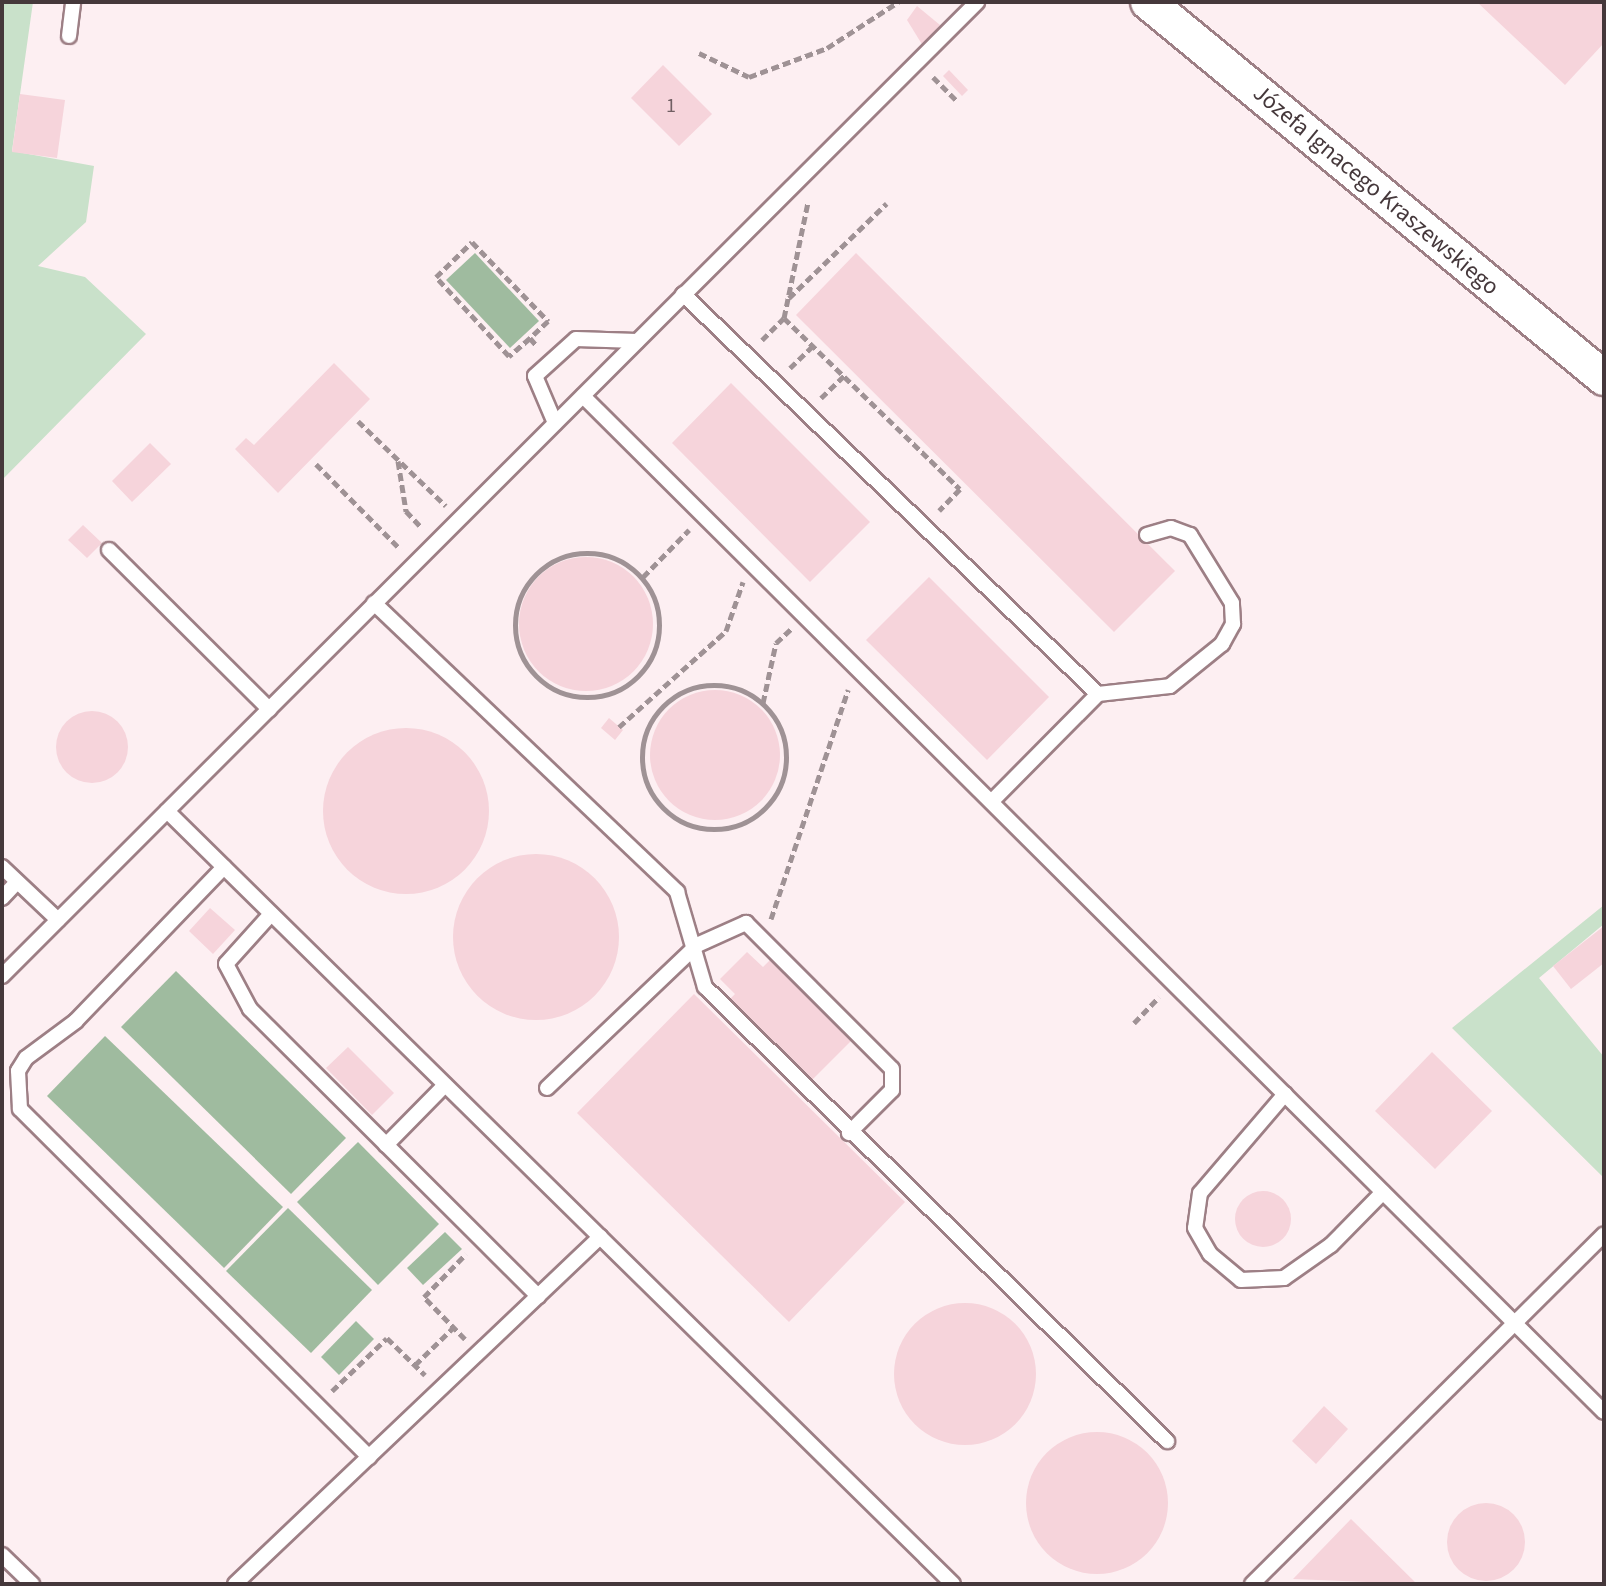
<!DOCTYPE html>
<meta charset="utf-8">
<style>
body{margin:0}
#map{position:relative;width:1606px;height:1586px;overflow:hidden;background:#fdeff2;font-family:"Source Sans 3",sans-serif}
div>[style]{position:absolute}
.green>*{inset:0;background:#c9e1ca}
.water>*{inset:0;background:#9fbb9f}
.building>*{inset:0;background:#f6d4db}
.round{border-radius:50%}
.path>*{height:5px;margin-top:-2.5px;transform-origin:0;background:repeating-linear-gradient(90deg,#9f9295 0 8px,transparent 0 12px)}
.path>.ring{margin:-2.5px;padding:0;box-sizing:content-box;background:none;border:5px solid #9f9295;border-radius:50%}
.roads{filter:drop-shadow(2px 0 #9d7f85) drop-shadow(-2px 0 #9d7f85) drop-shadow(0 2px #9d7f85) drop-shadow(0 -2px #9d7f85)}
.service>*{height:14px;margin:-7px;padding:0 7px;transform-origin:7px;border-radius:7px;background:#fff}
.tertiary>*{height:34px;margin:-17px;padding:0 17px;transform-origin:17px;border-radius:17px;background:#fff}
span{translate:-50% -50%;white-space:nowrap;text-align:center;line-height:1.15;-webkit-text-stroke:6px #fff;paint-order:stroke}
.number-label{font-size:20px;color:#715f63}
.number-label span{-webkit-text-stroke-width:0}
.street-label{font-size:24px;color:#45383b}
.frame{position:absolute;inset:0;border:4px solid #45383b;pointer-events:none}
</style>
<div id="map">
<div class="green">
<div style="clip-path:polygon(2px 2px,33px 2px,12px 151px,94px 166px,86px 222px,38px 266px,85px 277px,146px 334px,2px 480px)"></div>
<div style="clip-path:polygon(1604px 905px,1604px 924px,1539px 978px,1604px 1057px,1604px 1178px,1452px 1028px)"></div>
</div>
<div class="water">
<div style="clip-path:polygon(475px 253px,539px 321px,510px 348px,446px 280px)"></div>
<div style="clip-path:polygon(176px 971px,346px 1138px,291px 1194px,121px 1027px)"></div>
<div style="clip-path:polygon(105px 1036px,283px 1207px,224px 1268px,47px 1096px)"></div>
<div style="clip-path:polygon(358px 1142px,439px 1224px,378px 1285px,297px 1202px)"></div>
<div style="clip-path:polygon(288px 1208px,372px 1290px,311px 1353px,226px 1271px)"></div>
<div style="clip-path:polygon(445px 1232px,462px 1249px,423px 1285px,407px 1268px)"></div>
<div style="clip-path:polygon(356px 1321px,374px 1339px,339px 1375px,321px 1357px)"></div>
</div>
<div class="building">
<div style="clip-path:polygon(1477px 2px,1604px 2px,1604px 43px,1565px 85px)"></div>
<div style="clip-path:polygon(917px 6px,940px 25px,923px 46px,907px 20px)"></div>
<div style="clip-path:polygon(663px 65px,712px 114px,679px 146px,631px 98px)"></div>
<div style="clip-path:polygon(949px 70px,968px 90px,962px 96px,943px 76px)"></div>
<div style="clip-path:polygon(20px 94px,65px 100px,57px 158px,12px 152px)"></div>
<div style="clip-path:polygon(856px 253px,1175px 571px,1114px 632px,796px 315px)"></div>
<div style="clip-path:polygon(334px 363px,370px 399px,278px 493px,235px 449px,246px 438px,254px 445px)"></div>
<div style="clip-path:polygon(731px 383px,870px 522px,810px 582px,672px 443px)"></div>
<div style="clip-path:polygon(150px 443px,171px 464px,132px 502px,112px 481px)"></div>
<div style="clip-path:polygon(83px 525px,102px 543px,87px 558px,68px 540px)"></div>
<div class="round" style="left:519px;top:557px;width:134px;height:134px"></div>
<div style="clip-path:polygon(929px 577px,1049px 697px,987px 760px,866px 640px)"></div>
<div class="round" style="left:650px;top:690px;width:130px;height:130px"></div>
<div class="round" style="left:56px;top:711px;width:72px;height:72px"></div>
<div style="clip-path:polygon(609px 718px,623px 730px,615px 740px,601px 728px)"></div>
<div class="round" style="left:323px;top:728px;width:166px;height:166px"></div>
<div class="round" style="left:453px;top:854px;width:166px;height:166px"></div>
<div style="clip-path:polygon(210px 908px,235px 930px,213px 954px,189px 931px)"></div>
<div style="clip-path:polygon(1604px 926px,1604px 963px,1571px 989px,1553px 966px)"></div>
<div style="clip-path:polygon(747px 952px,763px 967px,770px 960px,851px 1041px,810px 1082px,728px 1001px,735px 994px,720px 979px)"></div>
<div style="clip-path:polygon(694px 994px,905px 1202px,789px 1322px,577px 1113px)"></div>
<div style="clip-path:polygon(348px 1047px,394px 1093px,372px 1115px,326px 1068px)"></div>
<div style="clip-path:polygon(1432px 1052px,1492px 1111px,1435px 1169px,1375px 1111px)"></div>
<div class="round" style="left:1235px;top:1191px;width:56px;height:56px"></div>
<div class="round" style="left:894px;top:1303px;width:142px;height:142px"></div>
<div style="clip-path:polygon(1324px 1406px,1348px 1429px,1316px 1464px,1292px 1441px)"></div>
<div class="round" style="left:1026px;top:1432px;width:142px;height:142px"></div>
<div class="round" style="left:1447px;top:1503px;width:78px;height:78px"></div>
<div style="clip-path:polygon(1351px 1519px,1417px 1584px,1293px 1579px)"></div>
</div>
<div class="path">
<div style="left:699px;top:53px;width:55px;rotate:25.6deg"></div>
<div style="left:749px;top:77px;width:83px;rotate:-20.4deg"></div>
<div style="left:827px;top:48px;width:85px;rotate:-32.9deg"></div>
<div style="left:933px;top:77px;width:35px;rotate:45deg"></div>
<div style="left:789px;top:298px;width:136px;rotate:-44.1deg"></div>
<div style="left:784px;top:318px;width:245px;rotate:44.2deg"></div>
<div style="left:960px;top:489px;width:30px;rotate:134deg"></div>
<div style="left:530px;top:338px;width:28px;rotate:139deg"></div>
<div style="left:509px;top:356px;width:108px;rotate:-132.7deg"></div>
<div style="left:436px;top:277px;width:50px;rotate:-44.2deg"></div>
<div style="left:472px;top:242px;width:110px;rotate:46.1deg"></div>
<div style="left:548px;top:321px;width:25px;rotate:137deg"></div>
<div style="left:530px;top:338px;width:11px;rotate:49deg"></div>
<div style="left:762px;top:340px;width:31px;rotate:-45deg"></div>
<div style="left:784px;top:318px;width:118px;rotate:-78.3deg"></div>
<div style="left:790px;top:368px;width:32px;rotate:-44deg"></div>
<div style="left:821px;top:398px;width:32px;rotate:-44deg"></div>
<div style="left:358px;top:421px;width:122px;rotate:44deg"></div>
<div style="left:398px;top:461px;width:51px;rotate:80.9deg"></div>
<div style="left:406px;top:511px;width:23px;rotate:47deg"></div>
<div style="left:316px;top:464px;width:120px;rotate:45.3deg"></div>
<div class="ring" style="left:515px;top:553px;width:139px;height:139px"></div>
<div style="left:643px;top:577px;width:66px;rotate:-45.6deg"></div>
<div class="ring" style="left:642px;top:685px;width:139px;height:139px"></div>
<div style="left:763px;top:703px;width:61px;rotate:-77.8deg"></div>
<div style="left:776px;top:643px;width:21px;rotate:-43deg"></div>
<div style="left:619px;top:727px;width:144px;rotate:-41.9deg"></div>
<div style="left:726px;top:631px;width:52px;rotate:-70.9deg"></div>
<div style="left:771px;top:919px;width:242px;rotate:-71.4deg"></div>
<div style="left:1134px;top:1023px;width:36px;rotate:-46deg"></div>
<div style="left:465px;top:1339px;width:59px;rotate:-134.3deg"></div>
<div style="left:424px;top:1297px;width:60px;rotate:-45.7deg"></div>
<div style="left:415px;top:1365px;width:54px;rotate:-44.3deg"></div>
<div style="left:332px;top:1391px;width:76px;rotate:-43.9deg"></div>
<div style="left:387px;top:1338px;width:53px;rotate:44.2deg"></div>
</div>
<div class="roads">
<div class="service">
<div style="left:69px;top:36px;width:34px;rotate:-83deg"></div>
<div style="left:683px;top:294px;width:576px;rotate:43.95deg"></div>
<div style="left:1098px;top:694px;width:149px;rotate:134.7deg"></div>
<div style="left:583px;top:396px;width:1440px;rotate:44.86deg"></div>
<div style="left:555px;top:423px;width:51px;rotate:-113.1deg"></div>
<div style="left:535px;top:376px;width:55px;rotate:-42.1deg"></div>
<div style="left:576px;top:339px;width:61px;rotate:1.9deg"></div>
<div style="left:109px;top:550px;width:226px;rotate:44.8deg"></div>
<div style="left:374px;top:603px;width:419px;rotate:43.6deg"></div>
<div style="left:677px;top:892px;width:99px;rotate:73.6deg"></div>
<div style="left:705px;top:987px;width:648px;rotate:44.5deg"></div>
<div style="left:1098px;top:694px;width:72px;rotate:-6.3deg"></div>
<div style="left:1170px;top:686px;width:67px;rotate:-38.9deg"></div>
<div style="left:1222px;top:644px;width:23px;rotate:-61deg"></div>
<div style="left:1233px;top:624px;width:21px;rotate:-93deg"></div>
<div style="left:1232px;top:603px;width:80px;rotate:-121.7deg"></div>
<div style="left:1190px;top:535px;width:20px;rotate:-160deg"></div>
<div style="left:1171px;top:528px;width:25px;rotate:164deg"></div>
<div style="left:2px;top:867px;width:77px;rotate:43.4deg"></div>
<div style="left:224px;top:867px;width:214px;rotate:133.9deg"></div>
<div style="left:76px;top:1021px;width:62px;rotate:143.5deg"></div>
<div style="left:26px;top:1058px;width:15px;rotate:122deg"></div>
<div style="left:18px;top:1071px;width:38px;rotate:87deg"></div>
<div style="left:20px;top:1109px;width:493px;rotate:44.9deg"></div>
<div style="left:2px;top:898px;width:22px;rotate:-47deg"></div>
<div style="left:271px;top:914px;width:67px;rotate:132deg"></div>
<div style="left:226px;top:964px;width:51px;rotate:61.9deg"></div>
<div style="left:250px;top:1009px;width:407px;rotate:44.9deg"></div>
<div style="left:2px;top:976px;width:233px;rotate:-45deg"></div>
<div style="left:547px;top:1088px;width:207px;rotate:-43.6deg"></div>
<div style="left:697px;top:945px;width:54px;rotate:-24.2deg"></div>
<div style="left:746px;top:923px;width:206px;rotate:45deg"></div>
<div style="left:892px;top:1069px;width:21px;rotate:90deg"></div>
<div style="left:892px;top:1090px;width:61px;rotate:135deg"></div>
<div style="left:1285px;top:1094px;width:130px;rotate:130.6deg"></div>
<div style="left:1200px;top:1193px;width:35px;rotate:98deg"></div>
<div style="left:1195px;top:1228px;width:30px;rotate:60deg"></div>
<div style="left:1210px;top:1254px;width:40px;rotate:40deg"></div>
<div style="left:1241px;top:1280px;width:43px;rotate:-2.7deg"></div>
<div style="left:1284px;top:1278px;width:57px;rotate:-35.1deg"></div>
<div style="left:1331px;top:1245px;width:74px;rotate:-45.5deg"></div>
<div style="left:386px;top:1145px;width:84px;rotate:-45.5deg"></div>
<div style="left:2px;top:1555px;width:42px;rotate:44deg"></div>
<div style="left:235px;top:1584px;width:504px;rotate:-43.55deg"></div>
<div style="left:953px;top:1584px;width:1102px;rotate:-135.48deg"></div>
<div style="left:167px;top:811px;width:1145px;rotate:-44.96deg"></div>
<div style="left:1252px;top:1584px;width:496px;rotate:-44.8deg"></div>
</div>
<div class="tertiary">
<div style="left:1148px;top:2px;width:591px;rotate:39.51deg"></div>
</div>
</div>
<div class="number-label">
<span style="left:671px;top:106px">1</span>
</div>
<div class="street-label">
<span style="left:1376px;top:190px;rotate:40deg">Józefa Ignacego Kraszewskiego</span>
</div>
<div class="frame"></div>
</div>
